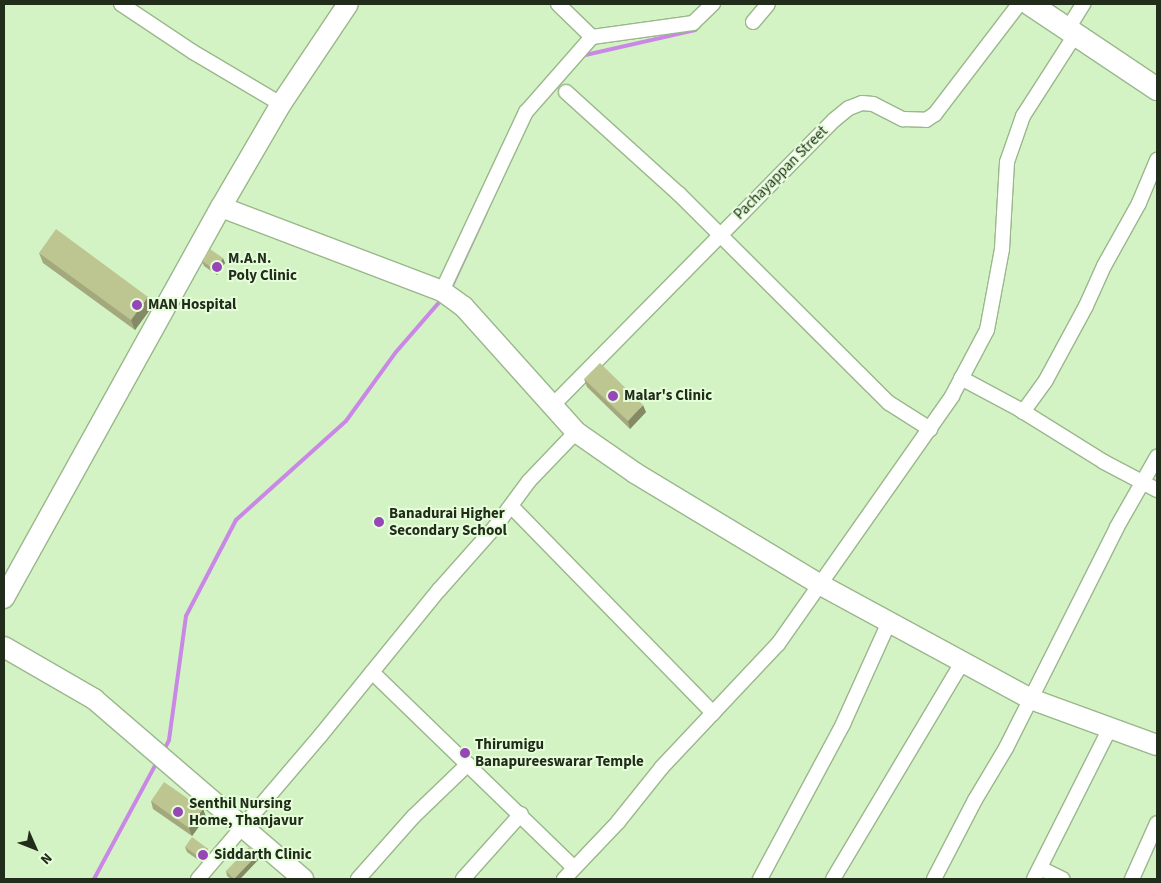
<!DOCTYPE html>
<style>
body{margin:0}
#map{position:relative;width:1161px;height:883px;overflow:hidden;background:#d4f3c5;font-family:"Source Sans 3",sans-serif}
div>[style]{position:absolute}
.stream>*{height:4px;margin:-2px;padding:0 2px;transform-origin:2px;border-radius:2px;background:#c988e5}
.roads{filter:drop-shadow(1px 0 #9ab78b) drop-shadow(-1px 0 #9ab78b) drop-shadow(0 1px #9ab78b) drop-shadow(0 -1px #9ab78b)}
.street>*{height:14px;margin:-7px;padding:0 7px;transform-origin:7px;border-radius:7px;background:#fff}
.secondary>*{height:20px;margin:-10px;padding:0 10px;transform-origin:10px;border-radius:10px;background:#fff}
.primary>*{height:22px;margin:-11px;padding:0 11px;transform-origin:11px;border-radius:11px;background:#fff}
.wall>*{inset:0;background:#a3a97d}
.shaded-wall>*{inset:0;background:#848a66}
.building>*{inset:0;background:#bdc591}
.dots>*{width:14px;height:14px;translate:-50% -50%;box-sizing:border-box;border:2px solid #e5fed9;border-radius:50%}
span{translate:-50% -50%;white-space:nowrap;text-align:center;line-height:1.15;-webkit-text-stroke:4px #e5fed9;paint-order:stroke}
.street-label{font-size:15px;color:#212c1b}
.poi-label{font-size:15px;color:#212c1b;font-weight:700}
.left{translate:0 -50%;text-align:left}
.frame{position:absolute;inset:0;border:5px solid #212c1b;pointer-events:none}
.north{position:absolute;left:10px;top:823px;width:50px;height:50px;-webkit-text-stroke:4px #e5fed9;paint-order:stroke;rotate:134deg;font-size:14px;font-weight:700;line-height:20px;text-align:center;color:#212c1b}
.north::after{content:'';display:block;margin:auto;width:18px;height:22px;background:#212c1b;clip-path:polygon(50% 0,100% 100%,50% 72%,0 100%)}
</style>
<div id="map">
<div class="stream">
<div style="left:581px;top:56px;width:117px;rotate:-12.8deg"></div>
<div style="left:695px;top:30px;width:6px;rotate:-45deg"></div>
<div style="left:450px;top:290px;width:86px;rotate:-65.2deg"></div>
<div style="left:163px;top:752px;width:13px;rotate:-63deg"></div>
<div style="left:169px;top:740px;width:125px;rotate:-82.2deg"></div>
<div style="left:186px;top:616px;width:108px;rotate:-62.5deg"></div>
<div style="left:236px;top:520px;width:148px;rotate:-42deg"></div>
<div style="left:346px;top:421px;width:85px;rotate:-54.1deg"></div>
<div style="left:396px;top:352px;width:70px;rotate:-49deg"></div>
<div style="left:94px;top:879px;width:133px;rotate:-61.7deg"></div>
</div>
<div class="roads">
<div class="street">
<div style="left:121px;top:4px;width:87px;rotate:33.7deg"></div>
<div style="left:193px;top:52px;width:102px;rotate:30.6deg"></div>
<div style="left:558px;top:4px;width:47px;rotate:44.1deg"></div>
<div style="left:753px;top:22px;width:23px;rotate:-50deg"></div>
<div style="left:1067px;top:30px;width:31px;rotate:-58deg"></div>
<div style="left:566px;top:92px;width:152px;rotate:42.1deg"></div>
<div style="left:679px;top:194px;width:296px;rotate:44.9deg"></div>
<div style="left:889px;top:403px;width:49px;rotate:32.4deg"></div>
<div style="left:442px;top:291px;width:198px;rotate:-64.9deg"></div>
<div style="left:526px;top:112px;width:100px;rotate:-48.7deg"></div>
<div style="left:592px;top:37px;width:102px;rotate:-7.9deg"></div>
<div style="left:693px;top:23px;width:28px;rotate:-44deg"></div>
<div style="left:961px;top:378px;width:66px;rotate:28.1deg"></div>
<div style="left:1019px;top:409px;width:100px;rotate:31.9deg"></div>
<div style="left:1104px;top:462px;width:60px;rotate:27.8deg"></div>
<div style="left:553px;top:405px;width:400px;rotate:-45.4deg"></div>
<div style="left:834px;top:120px;width:19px;rotate:-39deg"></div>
<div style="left:849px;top:108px;width:14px;rotate:-21deg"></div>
<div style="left:862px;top:103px;width:11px;rotate:5deg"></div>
<div style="left:873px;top:104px;width:34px;rotate:27deg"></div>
<div style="left:903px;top:119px;width:23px;rotate:2deg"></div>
<div style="left:926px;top:120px;width:11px;rotate:-34deg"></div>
<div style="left:935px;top:114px;width:138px;rotate:-52.6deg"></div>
<div style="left:1023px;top:412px;width:39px;rotate:-54deg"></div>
<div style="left:1046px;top:380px;width:84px;rotate:-61.6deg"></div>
<div style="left:1086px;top:306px;width:44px;rotate:-65.8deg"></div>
<div style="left:1104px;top:266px;width:72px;rotate:-60.9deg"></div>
<div style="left:1139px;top:203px;width:47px;rotate:-67.3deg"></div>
<div style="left:512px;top:507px;width:288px;rotate:45.7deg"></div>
<div style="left:372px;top:672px;width:281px;rotate:44.1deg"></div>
<div style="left:1040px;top:868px;width:25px;rotate:26deg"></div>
<div style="left:198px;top:879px;width:189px;rotate:-49.5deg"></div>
<div style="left:321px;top:735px;width:187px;rotate:-50.9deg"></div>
<div style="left:439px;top:590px;width:84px;rotate:-48.4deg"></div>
<div style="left:495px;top:527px;width:57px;rotate:-53.5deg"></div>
<div style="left:529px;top:481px;width:68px;rotate:-46.2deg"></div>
<div style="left:358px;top:879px;width:84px;rotate:-48.4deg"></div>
<div style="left:414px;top:816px;width:75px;rotate:-43.9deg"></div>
<div style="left:463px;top:879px;width:87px;rotate:-48.3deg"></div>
<div style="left:564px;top:879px;width:79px;rotate:-46.5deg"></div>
<div style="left:618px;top:822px;width:70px;rotate:-51.3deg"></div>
<div style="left:662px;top:767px;width:169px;rotate:-46.7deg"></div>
<div style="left:778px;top:644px;width:303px;rotate:-54.9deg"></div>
<div style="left:952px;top:396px;width:75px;rotate:-62.1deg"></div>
<div style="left:987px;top:330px;width:82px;rotate:-79.5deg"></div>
<div style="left:1002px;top:249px;width:87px;rotate:-86.7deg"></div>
<div style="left:1007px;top:162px;width:49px;rotate:-70.8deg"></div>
<div style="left:1023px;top:116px;width:96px;rotate:-57.3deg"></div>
<div style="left:760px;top:879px;width:176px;rotate:-61.8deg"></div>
<div style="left:843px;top:724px;width:114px;rotate:-65.7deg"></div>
<div style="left:833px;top:879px;width:254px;rotate:-59.2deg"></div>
<div style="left:934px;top:879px;width:89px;rotate:-62.6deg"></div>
<div style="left:975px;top:800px;width:61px;rotate:-59.2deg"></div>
<div style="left:1006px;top:748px;width:247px;rotate:-63.3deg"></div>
<div style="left:1117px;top:527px;width:81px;rotate:-60.3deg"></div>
<div style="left:1034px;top:879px;width:167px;rotate:-63.3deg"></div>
<div style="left:1132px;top:879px;width:61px;rotate:-65.9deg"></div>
</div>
<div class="secondary">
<div style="left:221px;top:207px;width:236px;rotate:20.8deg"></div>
<div style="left:442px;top:291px;width:27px;rotate:36deg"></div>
<div style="left:464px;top:307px;width:168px;rotate:48.1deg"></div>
<div style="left:576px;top:432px;width:72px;rotate:34.8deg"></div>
<div style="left:635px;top:473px;width:215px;rotate:31.1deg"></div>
<div style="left:819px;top:584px;width:241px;rotate:28.5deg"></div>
<div style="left:1031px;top:699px;width:134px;rotate:20.1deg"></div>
<div style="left:4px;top:598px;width:447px;rotate:-61deg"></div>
<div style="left:221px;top:207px;width:119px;rotate:-59.8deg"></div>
<div style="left:281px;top:104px;width:120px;rotate:-56.2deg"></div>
<div style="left:4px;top:647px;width:104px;rotate:30deg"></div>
<div style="left:94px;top:699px;width:276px;rotate:40.7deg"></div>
</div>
<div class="primary">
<div style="left:1030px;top:4px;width:153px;rotate:33.8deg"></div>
</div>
</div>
<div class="wall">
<div style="clip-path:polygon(39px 253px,148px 297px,152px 307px,135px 330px,43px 263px)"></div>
<div style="clip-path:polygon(202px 261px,225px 263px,217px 275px,204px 266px)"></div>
<div style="clip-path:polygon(584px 379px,646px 412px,630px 429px,587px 387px)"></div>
<div style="clip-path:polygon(151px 801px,203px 809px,206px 817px,192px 836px,153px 809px)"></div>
<div style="clip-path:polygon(185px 847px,207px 848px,209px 853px,201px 862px,187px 852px)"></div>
<div style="clip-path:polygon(259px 853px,260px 858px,240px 879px,231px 879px,227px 876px,226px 871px)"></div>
</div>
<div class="shaded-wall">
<div style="clip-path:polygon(223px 258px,225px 263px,217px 275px,215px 270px)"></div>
<div style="clip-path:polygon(148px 297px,152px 307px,135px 330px,131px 320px)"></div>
<div style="clip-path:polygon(643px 405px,646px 412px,630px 429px,628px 421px)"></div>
<div style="clip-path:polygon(203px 809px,206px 817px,192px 836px,189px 828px)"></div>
<div style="clip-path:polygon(207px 848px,209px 853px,201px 862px,199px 857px)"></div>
<div style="clip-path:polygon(259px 853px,260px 858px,240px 879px,234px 879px)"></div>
</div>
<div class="building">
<div style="clip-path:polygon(56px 229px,148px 297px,131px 320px,39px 253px)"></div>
<div style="clip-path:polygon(210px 249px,223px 258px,215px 270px,202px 261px)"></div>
<div style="clip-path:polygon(600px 363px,643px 405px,628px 421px,584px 379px)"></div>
<div style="clip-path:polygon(164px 782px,203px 809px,189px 828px,151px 801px)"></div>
<div style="clip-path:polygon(192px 837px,207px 848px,199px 857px,185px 847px)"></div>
<div style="clip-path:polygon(250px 846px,259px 853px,234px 879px,226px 871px)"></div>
</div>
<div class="dots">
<div style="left:217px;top:267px;background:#9646b6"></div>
<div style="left:137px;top:305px;background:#9646b6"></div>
<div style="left:613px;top:396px;background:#9646b6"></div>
<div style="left:379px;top:522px;background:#9646b6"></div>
<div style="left:465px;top:753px;background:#9646b6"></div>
<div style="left:178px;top:812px;background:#9646b6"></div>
<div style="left:203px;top:855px;background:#9646b6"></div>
</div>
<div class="street-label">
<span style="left:781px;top:173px;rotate:-45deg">Pachayappan Street</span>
</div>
<div class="poi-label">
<span class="left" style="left:228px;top:267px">M.A.N.<br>Poly Clinic</span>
<span class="left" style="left:148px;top:305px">MAN Hospital</span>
<span class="left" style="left:624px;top:396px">Malar's Clinic</span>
<span class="left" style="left:389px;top:522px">Banadurai Higher<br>Secondary School</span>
<span class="left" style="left:475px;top:753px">Thirumigu<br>Banapureeswarar Temple</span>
<span class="left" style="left:189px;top:812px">Senthil Nursing<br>Home, Thanjavur</span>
<span class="left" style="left:214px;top:855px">Siddarth Clinic</span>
</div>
<div class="frame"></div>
<div class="north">N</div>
</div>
